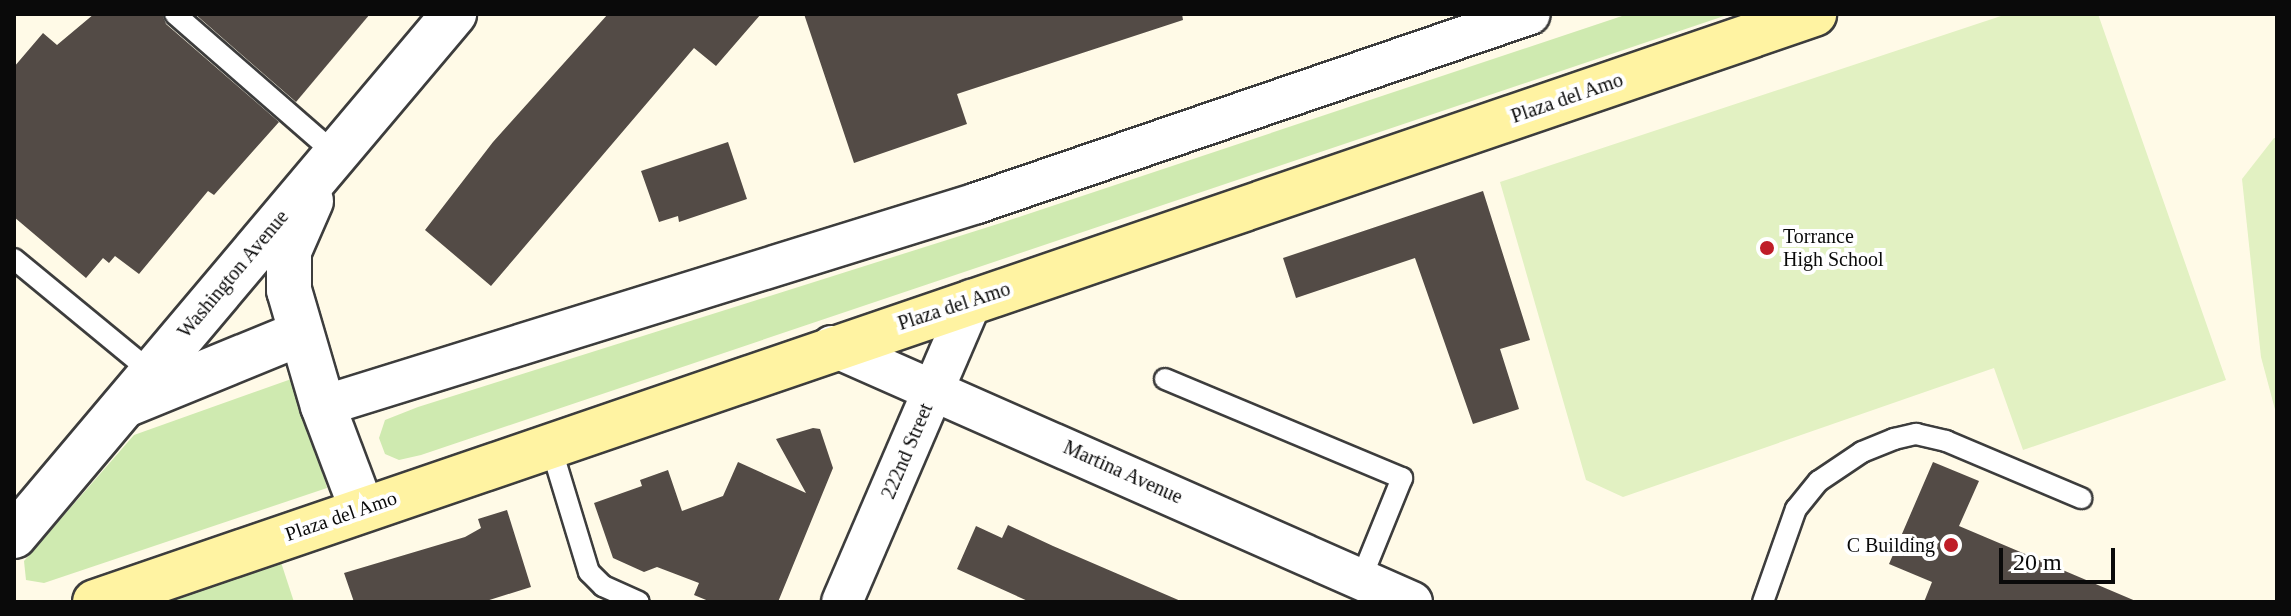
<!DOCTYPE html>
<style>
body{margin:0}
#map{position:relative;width:2291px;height:616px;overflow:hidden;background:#fffae7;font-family:"Times New Roman",serif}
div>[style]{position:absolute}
.green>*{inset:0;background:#cfeab0}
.pitch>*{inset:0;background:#e2f1c2}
.building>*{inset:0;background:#534b46}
.roads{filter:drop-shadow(2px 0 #3d3d3d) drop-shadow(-2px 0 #3d3d3d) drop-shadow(0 2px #3d3d3d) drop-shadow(0 -2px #3d3d3d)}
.service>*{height:20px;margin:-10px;padding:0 10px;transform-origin:10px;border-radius:10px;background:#fff}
.minor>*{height:40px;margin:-20px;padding:0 20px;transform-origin:20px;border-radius:20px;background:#fff}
.tertiary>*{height:44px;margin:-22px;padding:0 22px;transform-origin:22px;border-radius:22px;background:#fff}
.secondary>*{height:44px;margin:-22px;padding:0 22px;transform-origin:22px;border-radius:22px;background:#fff3a2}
.dots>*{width:22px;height:22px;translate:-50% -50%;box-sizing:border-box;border:4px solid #fff;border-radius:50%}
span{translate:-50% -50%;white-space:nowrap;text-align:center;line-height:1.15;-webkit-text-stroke:8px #fff;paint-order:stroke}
.street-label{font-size:20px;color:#0a0a0a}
.poi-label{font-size:20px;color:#0a0a0a}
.left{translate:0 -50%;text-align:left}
.right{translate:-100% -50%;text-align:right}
.frame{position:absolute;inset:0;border:16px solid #0a0a0a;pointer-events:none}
.scale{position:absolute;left:1999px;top:548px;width:116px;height:36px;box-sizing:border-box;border:4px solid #0a0a0a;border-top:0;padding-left:10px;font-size:24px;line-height:28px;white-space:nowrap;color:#0a0a0a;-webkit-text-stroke:6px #fff;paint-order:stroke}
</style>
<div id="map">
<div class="green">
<div style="clip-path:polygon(1628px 14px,1730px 14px,421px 455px,399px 460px,385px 454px,379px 438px,385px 420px,418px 407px,1004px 222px)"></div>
<div style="clip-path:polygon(297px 377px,327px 488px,44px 583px,26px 580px,24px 561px,134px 435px)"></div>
<div style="clip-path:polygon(275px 544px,294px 602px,110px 602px)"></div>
</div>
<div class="pitch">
<div style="clip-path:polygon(2007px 14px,2098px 14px,2226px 380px,2023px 450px,1994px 368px,1623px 497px,1586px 480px,1500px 182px)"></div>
<div style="clip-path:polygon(2274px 138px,2277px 138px,2277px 417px,2261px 357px,2242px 179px)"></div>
</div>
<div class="building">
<div style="clip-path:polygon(94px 14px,162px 14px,166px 24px,279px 122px,214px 195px,208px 191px,139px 274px,115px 256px,109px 263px,103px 258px,86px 278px,14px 217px,14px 67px,43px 33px,57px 45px)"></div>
<div style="clip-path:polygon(195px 14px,370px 14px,296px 102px)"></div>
<div style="clip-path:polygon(608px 14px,761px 14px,716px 66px,694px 48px,491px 286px,425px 230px,493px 142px)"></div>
<div style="clip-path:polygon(804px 14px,1182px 14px,1183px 20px,957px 94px,967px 124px,854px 163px)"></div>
<div style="clip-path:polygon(728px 142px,747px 199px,679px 222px,678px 216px,659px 222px,641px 171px)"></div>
<div style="clip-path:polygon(1483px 191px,1530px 340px,1500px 349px,1519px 409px,1473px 424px,1415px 258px,1296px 298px,1283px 258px)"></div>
<div style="clip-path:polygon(813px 428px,820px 429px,833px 468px,778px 602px,711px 602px,694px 595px,699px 583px,657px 567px,644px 572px,613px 558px,594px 503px,642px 486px,640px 480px,668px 470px,682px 511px,723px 496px,738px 462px,806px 493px,776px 439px)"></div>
<div style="clip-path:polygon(1933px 462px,1979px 481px,1959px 526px,2138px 602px,1924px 602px,1932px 582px,1889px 564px)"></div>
<div style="clip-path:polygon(507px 510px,531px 587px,483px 602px,354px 602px,344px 573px,465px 537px,481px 528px,478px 519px)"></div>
<div style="clip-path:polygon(1008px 525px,1053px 546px,1183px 602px,1030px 602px,957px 569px,976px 526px,1002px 538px)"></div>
</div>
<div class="roads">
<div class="service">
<div style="left:175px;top:14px;width:210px;rotate:41.1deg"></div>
<div style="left:14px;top:259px;width:178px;rotate:39.5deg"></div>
<div style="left:1165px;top:379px;width:257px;rotate:22.7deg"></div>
<div style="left:1402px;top:478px;width:109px;rotate:112.1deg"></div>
<div style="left:550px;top:444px;width:134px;rotate:73.1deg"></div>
<div style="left:589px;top:572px;width:20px;rotate:45deg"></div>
<div style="left:603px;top:586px;width:39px;rotate:24deg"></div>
<div style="left:1763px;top:602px;width:99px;rotate:-70.5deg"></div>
<div style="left:1796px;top:509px;width:36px;rotate:-51deg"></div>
<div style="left:1819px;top:481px;width:52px;rotate:-34deg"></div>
<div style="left:1862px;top:452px;width:35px;rotate:-22deg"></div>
<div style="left:1894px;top:439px;width:23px;rotate:-13deg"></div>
<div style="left:1916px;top:434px;width:31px;rotate:13deg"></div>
<div style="left:1946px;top:441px;width:147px;rotate:22.9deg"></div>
</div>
<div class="minor">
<div style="left:832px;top:346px;width:634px;rotate:23.82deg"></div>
<div style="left:323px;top:406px;width:685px;rotate:-17.24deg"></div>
<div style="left:977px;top:203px;width:584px;rotate:-18.87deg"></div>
<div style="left:842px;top:602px;width:329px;rotate:-66.7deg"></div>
</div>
<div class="tertiary">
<div style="left:311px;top:201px;width:55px;rotate:113.7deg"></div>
<div style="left:289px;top:251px;width:39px;rotate:90deg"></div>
<div style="left:289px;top:290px;width:121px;rotate:73.7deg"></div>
<div style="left:323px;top:406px;width:110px;rotate:69.3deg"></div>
<div style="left:128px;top:404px;width:185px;rotate:-22.3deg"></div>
<div style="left:14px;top:536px;width:683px;rotate:-49.87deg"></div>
</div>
<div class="secondary">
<div style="left:95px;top:602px;width:1817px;rotate:-18.88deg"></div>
</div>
</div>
<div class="dots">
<div style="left:1767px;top:248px;background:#bf1d28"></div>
<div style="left:1951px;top:545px;background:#bf1d28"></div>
</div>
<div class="street-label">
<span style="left:1567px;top:98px;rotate:-19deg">Plaza del Amo</span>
<span style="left:233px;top:274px;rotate:-50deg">Washington Avenue</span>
<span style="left:954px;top:306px;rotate:-18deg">Plaza del Amo</span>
<span style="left:907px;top:451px;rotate:-67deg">222nd Street</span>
<span style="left:1123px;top:472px;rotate:24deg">Martina Avenue</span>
<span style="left:341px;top:516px;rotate:-19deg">Plaza del Amo</span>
</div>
<div class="poi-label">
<span class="left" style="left:1783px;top:248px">Torrance<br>High School</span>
<span class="right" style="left:1935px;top:545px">C Building</span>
</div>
<div class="frame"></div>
<div class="scale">20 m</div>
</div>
